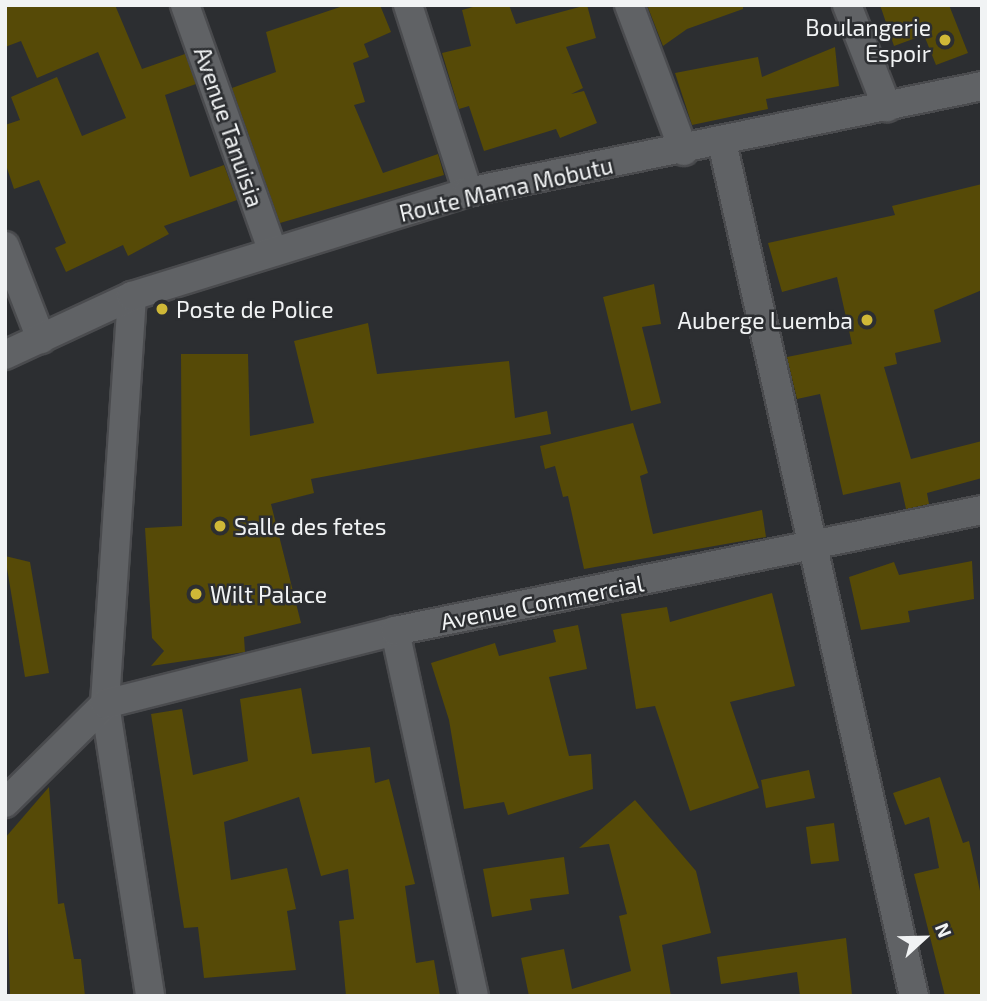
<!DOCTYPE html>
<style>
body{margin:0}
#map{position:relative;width:987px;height:1001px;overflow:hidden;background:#2c2e31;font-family:"Exo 2",sans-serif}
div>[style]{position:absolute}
.building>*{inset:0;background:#564a07}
.roads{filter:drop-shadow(2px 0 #4a4b4e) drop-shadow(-2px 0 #4a4b4e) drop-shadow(0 2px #4a4b4e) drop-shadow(0 -2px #4a4b4e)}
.minor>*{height:28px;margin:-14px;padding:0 14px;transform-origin:14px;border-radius:14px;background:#606265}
.dots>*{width:19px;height:19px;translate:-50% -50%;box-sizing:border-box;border:4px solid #2c2e31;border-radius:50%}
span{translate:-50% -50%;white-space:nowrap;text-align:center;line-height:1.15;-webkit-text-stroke:5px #2c2e31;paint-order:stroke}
.poi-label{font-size:23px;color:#f1f3f4}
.right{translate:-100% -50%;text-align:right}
.left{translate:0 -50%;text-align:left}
.street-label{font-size:23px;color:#f1f3f4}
.frame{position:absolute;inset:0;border:7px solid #f1f3f4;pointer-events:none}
.north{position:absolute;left:889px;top:903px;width:70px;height:70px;-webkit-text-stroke:5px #2c2e31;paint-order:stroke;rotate:68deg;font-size:19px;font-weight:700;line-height:28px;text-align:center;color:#f1f3f4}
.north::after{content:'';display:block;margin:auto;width:24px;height:32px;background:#f1f3f4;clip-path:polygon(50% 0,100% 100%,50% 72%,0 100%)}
</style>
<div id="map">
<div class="building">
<div style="clip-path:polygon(5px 5px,115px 5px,142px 69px,185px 54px,196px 84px,165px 95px,190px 177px,224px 165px,237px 200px,164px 226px,169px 234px,128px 256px,123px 245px,66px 272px,55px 248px,66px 243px,39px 180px,14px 189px,5px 162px,5px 125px,20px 120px,11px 97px,57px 77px,82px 136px,126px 118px,98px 52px,37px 78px,21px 41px,5px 47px)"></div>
<div style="clip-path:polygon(346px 5px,380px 5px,391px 32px,364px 44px,369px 57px,353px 63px,365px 102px,354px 105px,383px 173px,438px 154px,444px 175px,280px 223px,232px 88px,276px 72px,266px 32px)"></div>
<div style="clip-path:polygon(480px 5px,509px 5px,516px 24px,587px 5px,596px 38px,566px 47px,583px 88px,571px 94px,584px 91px,597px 123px,560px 138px,556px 129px,484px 151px,469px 106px,459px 109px,442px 53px,471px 46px,462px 10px)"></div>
<div style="clip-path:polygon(647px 5px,743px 5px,743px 9px,687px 29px,663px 46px)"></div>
<div style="clip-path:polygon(880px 5px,949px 5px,968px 53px,936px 65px,924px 35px,894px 46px)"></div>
<div style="clip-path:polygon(835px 47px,839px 86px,766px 99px,768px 109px,692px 125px,675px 73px,758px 57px,762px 77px)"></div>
<div style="clip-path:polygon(982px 184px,982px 290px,934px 310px,941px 342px,895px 353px,897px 364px,884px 367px,911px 459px,982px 441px,982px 478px,927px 493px,929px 504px,906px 509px,900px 482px,843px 495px,820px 394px,797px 399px,787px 357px,852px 344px,837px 277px,782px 292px,768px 243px,895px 215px,892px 206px)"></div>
<div style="clip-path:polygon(654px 284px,661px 324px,642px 327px,661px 403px,631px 411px,603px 297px)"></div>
<div style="clip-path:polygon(368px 323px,377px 374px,509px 361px,515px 418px,547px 411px,551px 434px,311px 479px,314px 493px,271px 504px,301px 623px,244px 637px,245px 652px,151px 666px,164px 651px,152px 638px,145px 528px,182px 526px,181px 354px,248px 354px,250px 436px,314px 423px,294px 341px)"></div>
<div style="clip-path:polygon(633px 423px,648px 473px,640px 476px,653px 534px,762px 510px,766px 537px,584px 569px,568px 496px,563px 497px,555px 466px,545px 469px,540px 446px)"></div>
<div style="clip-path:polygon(5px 556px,30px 562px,49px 673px,25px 677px)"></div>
<div style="clip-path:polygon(972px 561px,974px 599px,908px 611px,910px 622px,861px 630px,849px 577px,894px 562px,899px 575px)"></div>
<div style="clip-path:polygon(772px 593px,795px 686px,730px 702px,759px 788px,690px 811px,655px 706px,636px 709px,621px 614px,667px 607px,670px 622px)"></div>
<div style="clip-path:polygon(578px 625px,587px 669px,549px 677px,569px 756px,591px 754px,593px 789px,508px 815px,504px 802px,464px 809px,449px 720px,431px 663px,495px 643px,499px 656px,556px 642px,553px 630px)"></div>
<div style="clip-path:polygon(301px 688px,312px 754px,370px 747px,375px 783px,389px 779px,415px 884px,405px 886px,416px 963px,434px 960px,440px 996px,346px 996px,339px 921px,354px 919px,348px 869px,321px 876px,299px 797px,224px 822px,231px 880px,287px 868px,296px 909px,287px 911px,296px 970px,204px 978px,198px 927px,184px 928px,151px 714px,182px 709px,193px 775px,248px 761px,240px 699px)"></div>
<div style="clip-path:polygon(809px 770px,815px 798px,766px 808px,761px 780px)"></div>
<div style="clip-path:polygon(940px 777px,963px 843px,969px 841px,982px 900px,982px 996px,945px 996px,914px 874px,939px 868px,929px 817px,905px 825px,893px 793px)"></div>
<div style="clip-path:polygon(49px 787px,58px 904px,64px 903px,74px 959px,81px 959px,85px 996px,10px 996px,5px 838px)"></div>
<div style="clip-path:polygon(635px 800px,696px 871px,711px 933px,662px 945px,671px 996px,529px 996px,521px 958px,564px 949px,572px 989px,631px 971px,619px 916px,627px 914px,609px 844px,579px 848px)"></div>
<div style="clip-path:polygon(834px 823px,839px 861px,811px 864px,806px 827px)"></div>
<div style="clip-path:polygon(564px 857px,569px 894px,530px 899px,532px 910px,492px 917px,483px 869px)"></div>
<div style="clip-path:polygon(846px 938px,852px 995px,800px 996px,797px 972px,721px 984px,717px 957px)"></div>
</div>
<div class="roads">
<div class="minor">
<div style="left:185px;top:5px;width:259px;rotate:70.4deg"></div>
<div style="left:408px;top:5px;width:196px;rotate:72.2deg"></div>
<div style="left:629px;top:5px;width:156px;rotate:69.4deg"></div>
<div style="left:847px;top:5px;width:110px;rotate:68.6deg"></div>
<div style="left:722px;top:142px;width:875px;rotate:77.33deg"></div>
<div style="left:5px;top:246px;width:100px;rotate:68.8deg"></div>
<div style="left:132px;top:296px;width:409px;rotate:93.8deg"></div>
<div style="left:105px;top:704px;width:295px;rotate:81.2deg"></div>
<div style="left:5px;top:355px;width:140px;rotate:-24.9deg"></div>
<div style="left:132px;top:296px;width:352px;rotate:-17.2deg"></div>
<div style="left:468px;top:192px;width:525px;rotate:-11.65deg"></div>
<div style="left:395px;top:631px;width:373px;rotate:77.8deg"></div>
<div style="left:5px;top:803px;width:141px;rotate:-44.7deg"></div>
<div style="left:105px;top:704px;width:299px;rotate:-14.1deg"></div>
<div style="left:395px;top:631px;width:599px;rotate:-11.65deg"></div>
</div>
</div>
<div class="dots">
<div style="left:945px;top:40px;background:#cfb837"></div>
<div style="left:162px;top:309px;background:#cfb837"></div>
<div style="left:867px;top:320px;background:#cfb837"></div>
<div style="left:220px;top:526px;background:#cfb837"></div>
<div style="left:196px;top:594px;background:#cfb837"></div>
</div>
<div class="poi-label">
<span class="right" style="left:931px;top:40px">Boulangerie<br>Espoir</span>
<span class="left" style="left:176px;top:309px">Poste de Police</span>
<span class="right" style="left:853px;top:320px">Auberge Luemba</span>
<span class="left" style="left:234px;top:526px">Salle des fetes</span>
<span class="left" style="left:210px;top:594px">Wilt Palace</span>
</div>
<div class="street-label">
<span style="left:229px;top:127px;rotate:71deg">Avenue Tanuisia</span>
<span style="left:506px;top:189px;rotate:-13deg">Route Mama Mobutu</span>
<span style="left:542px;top:602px;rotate:-11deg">Avenue Commercial</span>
</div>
<div class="frame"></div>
<div class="north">N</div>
</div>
